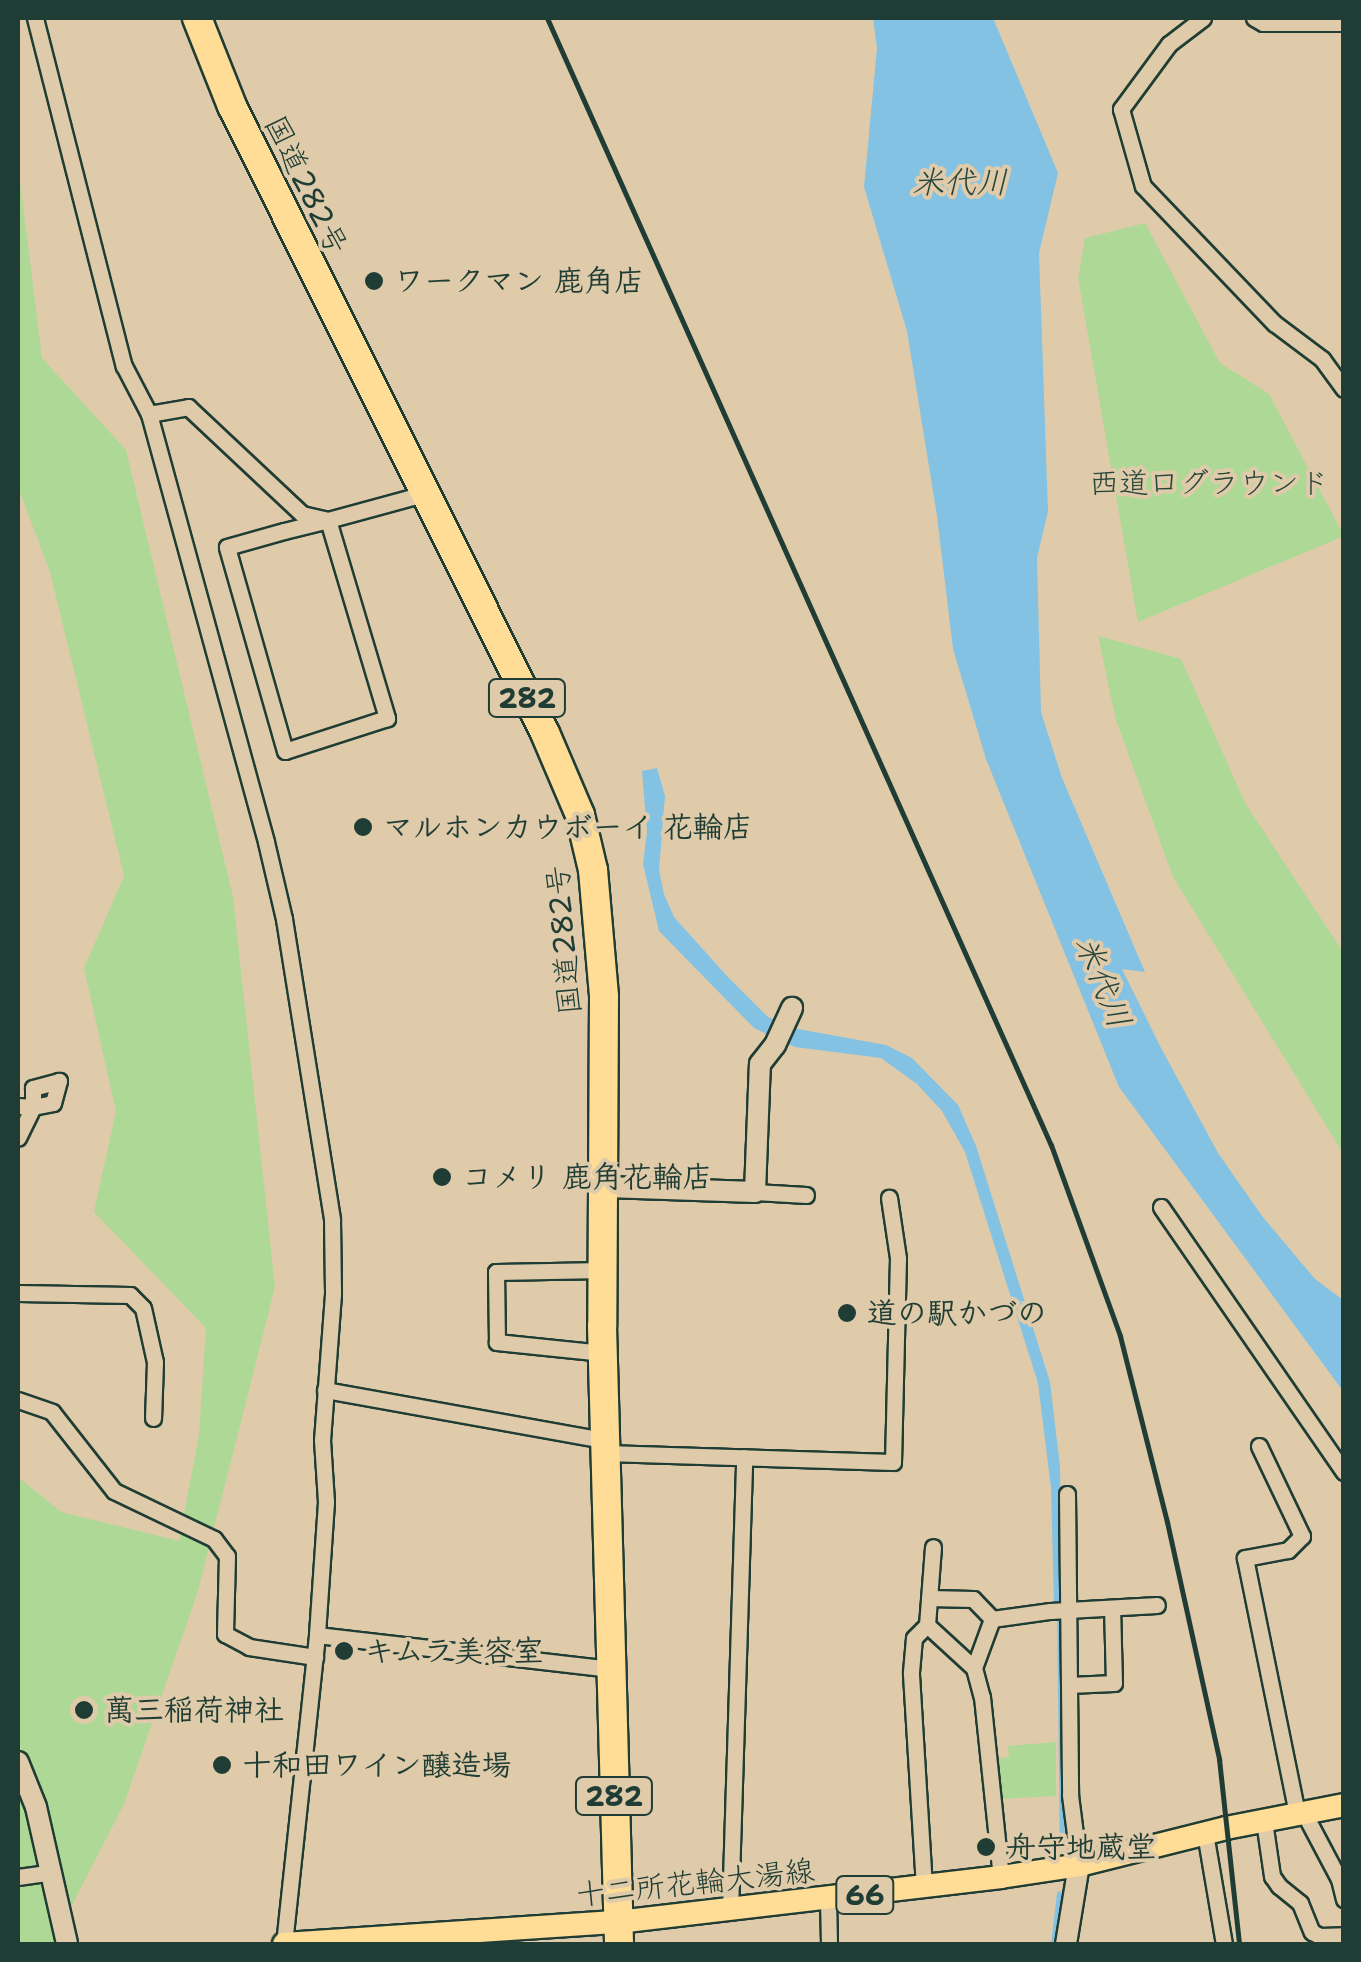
<!DOCTYPE html>
<meta charset="utf-8">
<style>
body{margin:0}
#map{position:relative;width:1361px;height:1962px;overflow:hidden;background:#dfcbaa;font-family:"Shantell Sans","Klee One",sans-serif}
div>[style]{position:absolute}
.green>*{inset:0;background:#add896}
.water>*{inset:0;background:#83c2e3}
.stream>*{height:5px;margin:-2.5px;padding:0 2.5px;transform-origin:2.5px;border-radius:2.5px;background:#83c2e3}
.roads{filter:drop-shadow(2px 0 #1f3d34) drop-shadow(-2px 0 #1f3d34) drop-shadow(0 2px #1f3d34) drop-shadow(0 -2px #1f3d34)}
.street>*{height:15px;margin:-7.5px;padding:0 7.5px;transform-origin:7.5px;border-radius:7.5px;background:#dfcbaa}
.secondary>*{height:20px;margin:-10px;padding:0 10px;transform-origin:10px;border-radius:10px;background:#dfcbaa}
.primary>*{height:22px;margin:-11px;padding:0 11px;transform-origin:11px;border-radius:11px;background:#ffdd96}
.highway>*{height:28px;margin:-14px;padding:0 14px;transform-origin:14px;border-radius:14px;background:#ffdd96}
.rail>*{height:5px;margin:-2.5px;padding:0 2.5px;transform-origin:2.5px;border-radius:2.5px;background:#1f3d34}
.dots>*{width:28px;height:28px;translate:-50% -50%;box-sizing:border-box;border:5px solid #dfcbaa;border-radius:50%}
span{translate:-50% -50%;white-space:nowrap;text-align:center;line-height:1.15;-webkit-text-stroke:8px #dfcbaa;paint-order:stroke}
.shield-label span{padding:2px 8px;background:#dfcbaa;border:2px solid;border-radius:8px;-webkit-text-stroke-width:0}
.shield-label{font-size:28px;color:#1f3d34;font-weight:700}
.street-label{font-size:30px;color:#1f3d34}
.poi-label{font-size:30px;color:#1f3d34;font-weight:700}
.left{translate:0 -50%;text-align:left}
.park-label{font-size:30px;color:#264539}
.water-label{font-size:32px;color:#24443d;font-style:italic}
.frame{position:absolute;inset:0;border:20px solid #1f3d34;pointer-events:none}
</style>
<div id="map">
<div class="green">
<div style="clip-path:polygon(18px 164px,42px 358px,126px 450px,233px 897px,275px 1287px,198px 1591px,124px 1804px,52px 1944px,18px 1944px,18px 1477px,61px 1512px,179px 1541px,199px 1435px,206px 1328px,94px 1212px,116px 1111px,84px 968px,124px 876px,50px 572px,18px 487px)"></div>
<div style="clip-path:polygon(1145px 223px,1220px 363px,1269px 394px,1344px 536px,1138px 622px,1078px 278px,1085px 238px)"></div>
<div style="clip-path:polygon(1098px 636px,1181px 659px,1245px 803px,1343px 952px,1343px 1153px,1173px 877px,1116px 720px)"></div>
<div style="clip-path:polygon(1056px 1742px,1056px 1796px,999px 1799px,996px 1759px,1009px 1757px,1008px 1746px)"></div>
</div>
<div class="water">
<div style="clip-path:polygon(873px 18px,993px 18px,1058px 173px,1039px 253px,1048px 511px,1037px 558px,1041px 712px,1062px 778px,1145px 972px,1122px 969px,1161px 1048px,1218px 1153px,1262px 1216px,1315px 1279px,1343px 1300px,1343px 1391px,1119px 1087px,986px 759px,953px 649px,937px 516px,907px 331px,864px 187px,877px 48px)"></div>
<div style="clip-path:polygon(657px 768px,665px 796px,659px 870px,664px 894px,674px 917px,726px 975px,768px 1017px,798px 1029px,886px 1045px,912px 1058px,958px 1105px,976px 1146px,1050px 1382px,1060px 1467px,1063px 1605px,1054px 1604px,1051px 1488px,1038px 1383px,965px 1152px,942px 1111px,917px 1084px,881px 1058px,795px 1047px,754px 1028px,659px 931px,643px 864px,647px 832px,642px 771px)"></div>
</div>
<div class="stream">
<div style="left:1059px;top:1612px;width:233px;rotate:89.3deg"></div>
<div style="left:1053px;top:1944px;width:51px;rotate:-83.3deg"></div>
</div>
<div class="roads">
<div class="street">
<div style="left:35px;top:18px;width:359px;rotate:75.7deg"></div>
<div style="left:124px;top:366px;width:54px;rotate:62.5deg"></div>
<div style="left:149px;top:414px;width:444px;rotate:74.7deg"></div>
<div style="left:266px;top:842px;width:79px;rotate:76.8deg"></div>
<div style="left:284px;top:919px;width:305px;rotate:80.9deg"></div>
<div style="left:332px;top:1220px;width:74px;rotate:89.2deg"></div>
<div style="left:333px;top:1294px;width:146px;rotate:94.3deg"></div>
<div style="left:322px;top:1440px;width:62px;rotate:86.3deg"></div>
<div style="left:326px;top:1502px;width:133px;rotate:93.9deg"></div>
<div style="left:317px;top:1635px;width:311px;rotate:96.1deg"></div>
<div style="left:1203px;top:18px;width:43px;rotate:142.6deg"></div>
<div style="left:1169px;top:44px;width:81px;rotate:126.4deg"></div>
<div style="left:1121px;top:109px;width:80px;rotate:74.1deg"></div>
<div style="left:1143px;top:186px;width:190px;rotate:46.3deg"></div>
<div style="left:1274px;top:323px;width:60px;rotate:36.9deg"></div>
<div style="left:1322px;top:359px;width:37px;rotate:54deg"></div>
<div style="left:1254px;top:18px;width:10px;rotate:29deg"></div>
<div style="left:1263px;top:23px;width:81px"></div>
<div style="left:149px;top:414px;width:40px;rotate:-10deg"></div>
<div style="left:188px;top:407px;width:156px;rotate:43.2deg"></div>
<div style="left:302px;top:514px;width:27px;rotate:13deg"></div>
<div style="left:328px;top:520px;width:207px;rotate:73.4deg"></div>
<div style="left:387px;top:718px;width:107px;rotate:162.1deg"></div>
<div style="left:285px;top:751px;width:212px;rotate:-105.9deg"></div>
<div style="left:227px;top:547px;width:59px;rotate:-15.7deg"></div>
<div style="left:284px;top:531px;width:45px;rotate:-14deg"></div>
<div style="left:328px;top:520px;width:99px;rotate:-15.2deg"></div>
<div style="left:18px;top:1106px;width:15px;rotate:4deg"></div>
<div style="left:33px;top:1107px;width:20px;rotate:-11deg"></div>
<div style="left:53px;top:1103px;width:23px;rotate:-75deg"></div>
<div style="left:59px;top:1081px;width:27px;rotate:165deg"></div>
<div style="left:33px;top:1088px;width:19px;rotate:90deg"></div>
<div style="left:33px;top:1107px;width:34px;rotate:116deg"></div>
<div style="left:755px;top:1192px;width:51px;rotate:3.4deg"></div>
<div style="left:1161px;top:1207px;width:322px;rotate:55.4deg"></div>
<div style="left:18px;top:1293px;width:112px;rotate:1deg"></div>
<div style="left:130px;top:1295px;width:18px;rotate:45deg"></div>
<div style="left:143px;top:1308px;width:55px;rotate:77.5deg"></div>
<div style="left:155px;top:1362px;width:56px;rotate:92deg"></div>
<div style="left:603px;top:1353px;width:107px;rotate:-174.1deg"></div>
<div style="left:497px;top:1342px;width:70px;rotate:-90.8deg"></div>
<div style="left:496px;top:1272px;width:108px;rotate:-1.1deg"></div>
<div style="left:325px;top:1390px;width:283px;rotate:10.2deg"></div>
<div style="left:18px;top:1400px;width:36px;rotate:19deg"></div>
<div style="left:52px;top:1412px;width:100px;rotate:51.9deg"></div>
<div style="left:114px;top:1491px;width:111px;rotate:25.6deg"></div>
<div style="left:214px;top:1539px;width:21px;rotate:53deg"></div>
<div style="left:227px;top:1556px;width:78px;rotate:91.5deg"></div>
<div style="left:225px;top:1634px;width:27px;rotate:28deg"></div>
<div style="left:249px;top:1647px;width:67px;rotate:8.6deg"></div>
<div style="left:1259px;top:1446px;width:100px;rotate:64.5deg"></div>
<div style="left:1302px;top:1536px;width:20px;rotate:135deg"></div>
<div style="left:1288px;top:1550px;width:44px;rotate:169.5deg"></div>
<div style="left:1245px;top:1558px;width:261px;rotate:78.5deg"></div>
<div style="left:605px;top:1453px;width:288px;rotate:1.8deg"></div>
<div style="left:893px;top:1462px;width:204px;rotate:-88.6deg"></div>
<div style="left:898px;top:1258px;width:61px;rotate:-98.5deg"></div>
<div style="left:1067px;top:1494px;width:301px;rotate:89.4deg"></div>
<div style="left:1070px;top:1795px;width:71px;rotate:82.7deg"></div>
<div style="left:929px;top:1598px;width:44px;rotate:1.3deg"></div>
<div style="left:973px;top:1599px;width:28px;rotate:46deg"></div>
<div style="left:927px;top:1625px;width:64px;rotate:42.5deg"></div>
<div style="left:974px;top:1668px;width:30px;rotate:75deg"></div>
<div style="left:982px;top:1697px;width:181px;rotate:84deg"></div>
<div style="left:317px;top:1635px;width:296px;rotate:6.6deg"></div>
<div style="left:974px;top:1668px;width:52px;rotate:-69.8deg"></div>
<div style="left:992px;top:1619px;width:59px;rotate:-7.9deg"></div>
<div style="left:1050px;top:1611px;width:107px;rotate:-3.2deg"></div>
<div style="left:1069px;top:1685px;width:45px;rotate:-2.5deg"></div>
<div style="left:1114px;top:1683px;width:75px;rotate:-91.5deg"></div>
<div style="left:1304px;top:1813px;width:75px;rotate:62.1deg"></div>
<div style="left:1339px;top:1879px;width:21px;rotate:76deg"></div>
<div style="left:1264px;top:1821px;width:56px;rotate:81.7deg"></div>
<div style="left:1272px;top:1876px;width:12px;rotate:55deg"></div>
<div style="left:1279px;top:1886px;width:27px;rotate:39deg"></div>
<div style="left:1300px;top:1903px;width:31px;rotate:68deg"></div>
<div style="left:1312px;top:1932px;width:9px;rotate:27deg"></div>
<div style="left:1320px;top:1936px;width:24px;rotate:-2deg"></div>
<div style="left:1205px;top:1833px;width:113px;rotate:80.3deg"></div>
<div style="left:18px;top:1877px;width:35px;rotate:-8deg"></div>
<div style="left:924px;top:1887px;width:215px;rotate:-93.5deg"></div>
<div style="left:911px;top:1672px;width:34px;rotate:-85deg"></div>
<div style="left:914px;top:1638px;width:18px;rotate:-45deg"></div>
<div style="left:927px;top:1625px;width:78px;rotate:-85.6deg"></div>
<div style="left:828px;top:1899px;width:45px;rotate:88.7deg"></div>
<div style="left:730px;top:1911px;width:454px;rotate:-88.2deg"></div>
</div>
<div class="secondary">
<div style="left:606px;top:1187px;width:149px;rotate:1.9deg"></div>
<div style="left:755px;top:1192px;width:128px;rotate:-87.8deg"></div>
<div style="left:760px;top:1064px;width:24px;rotate:-52deg"></div>
<div style="left:775px;top:1045px;width:41px;rotate:-65.3deg"></div>
<div style="left:18px;top:1762px;width:48px;rotate:68.2deg"></div>
<div style="left:36px;top:1807px;width:140px;rotate:77.2deg"></div>
<div style="left:1066px;top:1944px;width:80px;rotate:-80.7deg"></div>
</div>
<div class="primary">
<div style="left:284px;top:1944px;width:335px;rotate:-3.8deg"></div>
<div style="left:618px;top:1922px;width:386px;rotate:-6.7deg"></div>
<div style="left:1001px;top:1877px;width:79px;rotate:-8.7deg"></div>
<div style="left:1079px;top:1865px;width:152px;rotate:-14.1deg"></div>
<div style="left:1226px;top:1828px;width:120px;rotate:-11deg"></div>
</div>
<div class="highway">
<div style="left:197px;top:18px;width:95px;rotate:68.3deg"></div>
<div style="left:232px;top:106px;width:701px;rotate:63.47deg"></div>
<div style="left:545px;top:733px;width:89px;rotate:66.9deg"></div>
<div style="left:580px;top:815px;width:57px;rotate:76.7deg"></div>
<div style="left:593px;top:870px;width:127px;rotate:85deg"></div>
<div style="left:604px;top:997px;width:329px;rotate:90.3deg"></div>
<div style="left:602px;top:1326px;width:618px;rotate:88.42deg"></div>
</div>
</div>
<div class="rail">
<div style="left:547px;top:18px;width:1235px;rotate:65.91deg"></div>
<div style="left:1051px;top:1145px;width:203px;rotate:70.1deg"></div>
<div style="left:1120px;top:1336px;width:192px;rotate:75.8deg"></div>
<div style="left:1167px;top:1522px;width:243px;rotate:77.6deg"></div>
<div style="left:1219px;top:1759px;width:186px;rotate:83.8deg"></div>
</div>
<div class="dots">
<div style="left:374px;top:281px;background:#1f3d34"></div>
<div style="left:363px;top:827px;background:#1f3d34"></div>
<div style="left:442px;top:1177px;background:#1f3d34"></div>
<div style="left:847px;top:1313px;background:#1f3d34"></div>
<div style="left:344px;top:1651px;background:#1f3d34"></div>
<div style="left:84px;top:1710px;background:#1f3d34"></div>
<div style="left:222px;top:1765px;background:#1f3d34"></div>
<div style="left:986px;top:1847px;background:#1f3d34"></div>
</div>
<div class="shield-label">
<span style="left:527px;top:698px">282</span>
<span style="left:614px;top:1796px">282</span>
<span style="left:865px;top:1895px">66</span>
</div>
<div class="street-label">
<span style="left:306px;top:185px;rotate:64deg">国道282号</span>
<span style="left:564px;top:940px;rotate:-95deg">国道282号</span>
<span style="left:695px;top:1883px;rotate:-6deg">十二所花輪大湯線</span>
</div>
<div class="poi-label">
<span class="left" style="left:394px;top:281px">ワークマン 鹿角店</span>
<span class="left" style="left:383px;top:827px">マルホンカウボーイ 花輪店</span>
<span class="left" style="left:462px;top:1177px">コメリ 鹿角花輪店</span>
<span class="left" style="left:867px;top:1313px">道の駅かづの</span>
<span class="left" style="left:364px;top:1651px">キムラ美容室</span>
<span class="left" style="left:104px;top:1710px">萬三稲荷神社</span>
<span class="left" style="left:242px;top:1765px">十和田ワイン醸造場</span>
<span class="left" style="left:1006px;top:1847px">舟守地蔵堂</span>
</div>
<div class="park-label">
<span style="left:1209px;top:483px">西道口グラウンド</span>
</div>
<div class="water-label">
<span style="left:960px;top:182px">米代川</span>
<span style="left:1103px;top:982px;rotate:68deg">米代川</span>
</div>
<div class="frame"></div>
</div>
